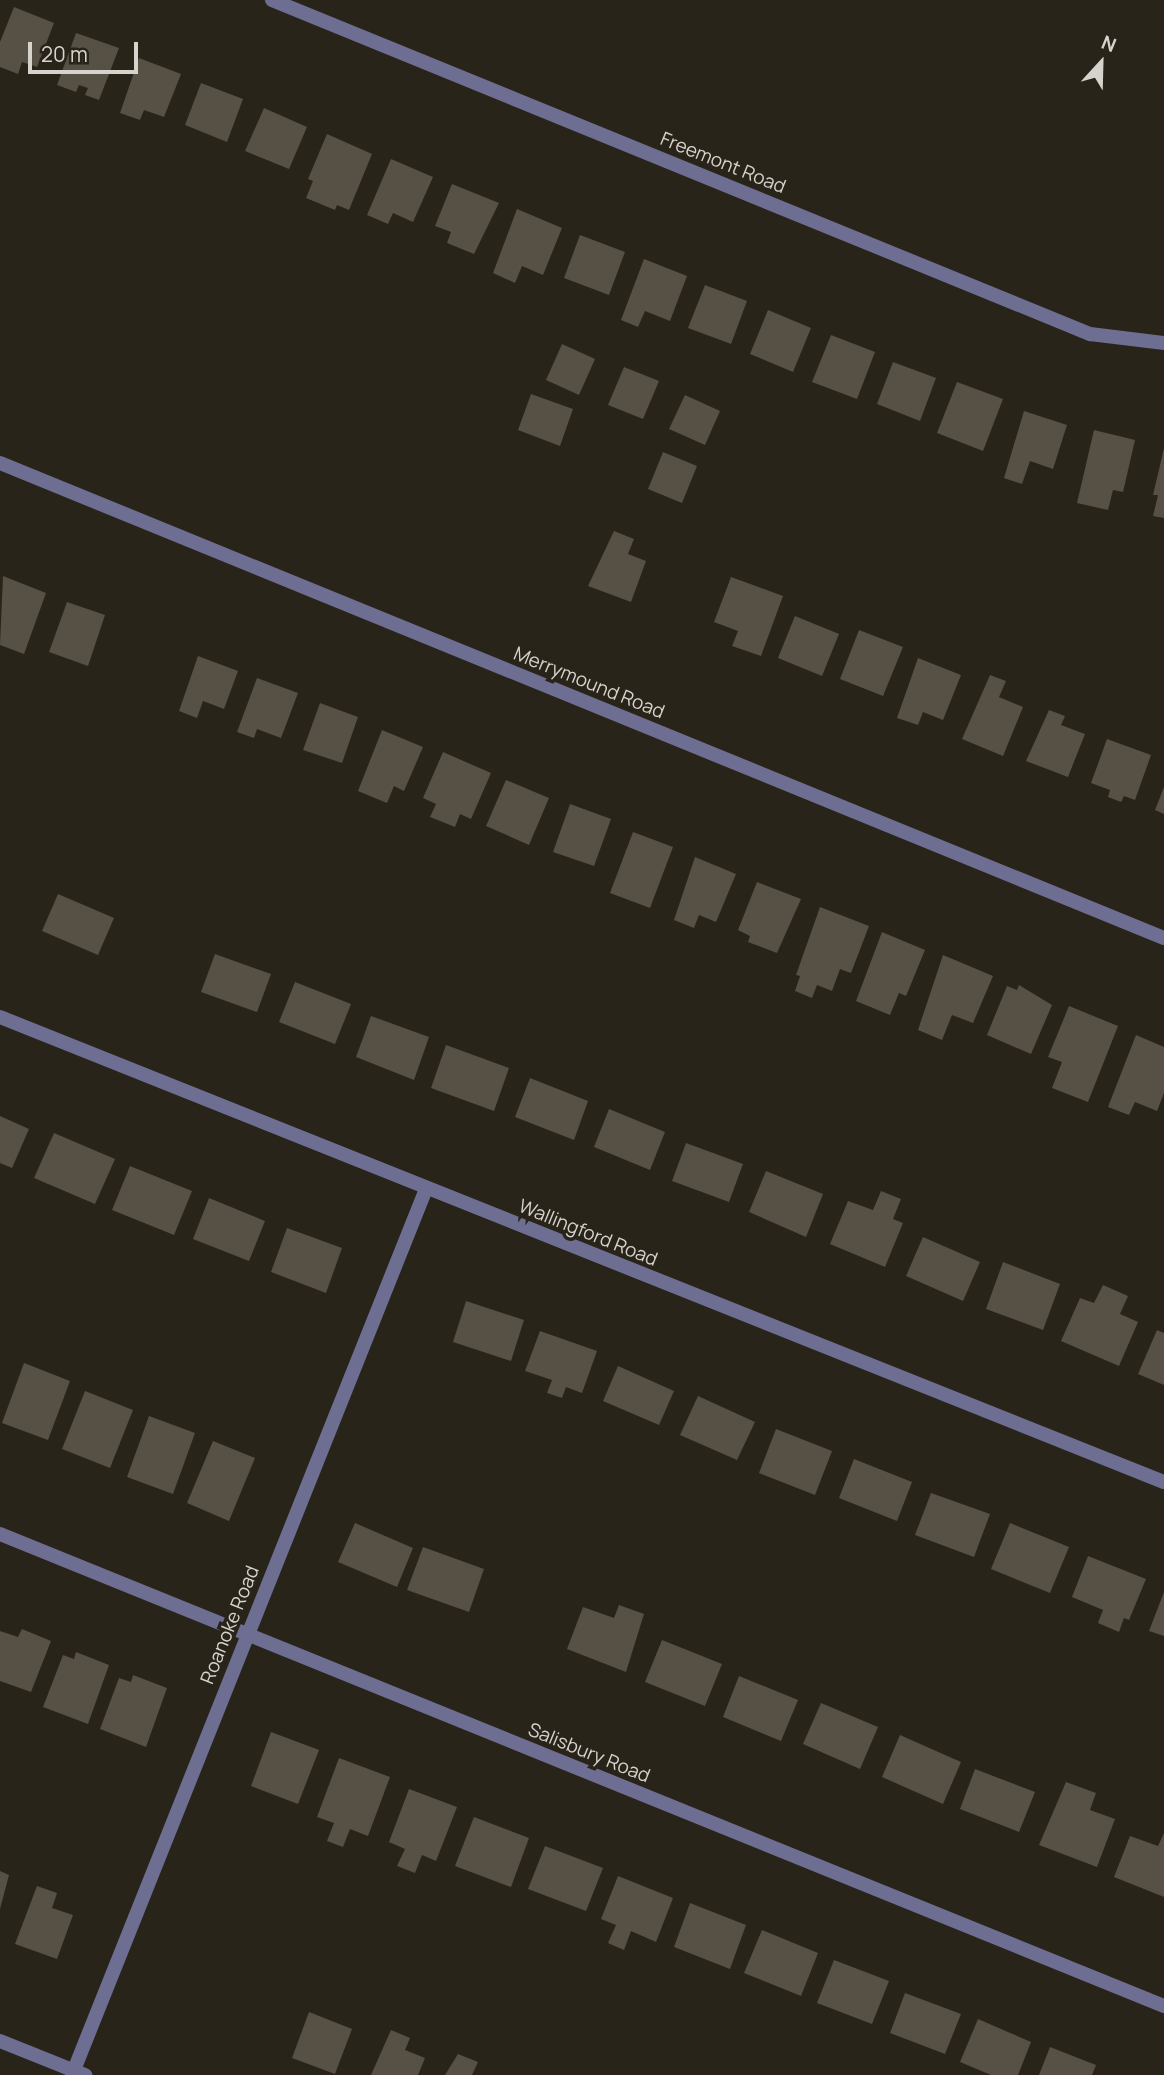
<!DOCTYPE html>
<style>
body{margin:0}
#map{position:relative;width:1164px;height:2075px;overflow:hidden;background:#29241a;font-family:Manrope,sans-serif}
div>[style]{position:absolute}
.building>*{inset:0;background:#565045}
.minor>*{height:14px;margin:-7px;padding:0 7px;transform-origin:7px;border-radius:7px;background:#6d6e91}
span{translate:-50% -50%;white-space:nowrap;text-align:center;line-height:1.15;-webkit-text-stroke:7px #29241a;paint-order:stroke}
.street-label{font-size:19px;color:#d6d2cc}
.north{position:absolute;left:1066px;top:28px;width:70px;height:70px;-webkit-text-stroke:5px #29241a;paint-order:stroke;rotate:22deg;font-size:19px;font-weight:700;line-height:28px;text-align:center;color:#d6d2cc}
.north::after{content:'';display:block;margin:auto;width:24px;height:32px;background:#d6d2cc;clip-path:polygon(50% 0,100% 100%,50% 72%,0 100%)}
.scale{position:absolute;left:28px;top:42px;width:110px;height:32px;box-sizing:border-box;border:4px solid #d6d2cc;border-top:0;padding-left:9px;font-size:21px;line-height:24px;white-space:nowrap;color:#d6d2cc;-webkit-text-stroke:5px #29241a;paint-order:stroke}
</style>
<div id="map">
<div class="building">
<div style="clip-path:polygon(14px 7px,54px 23px,37px 67px,22px 62px,18px 74px,0 67px,0 42px)"></div>
<div style="clip-path:polygon(76px 33px,119px 48px,99px 100px,85px 95px,88px 88px,79px 85px,76px 92px,57px 85px)"></div>
<div style="clip-path:polygon(139px 58px,181px 74px,164px 117px,144px 110px,140px 120px,120px 113px)"></div>
<div style="clip-path:polygon(201px 83px,243px 99px,227px 142px,185px 125px)"></div>
<div style="clip-path:polygon(264px 108px,307px 127px,289px 169px,245px 151px)"></div>
<div style="clip-path:polygon(327px 134px,372px 154px,349px 210px,337px 205px,335px 210px,306px 198px,313px 181px,308px 179px)"></div>
<div style="clip-path:polygon(391px 159px,433px 177px,413px 222px,393px 213px,388px 224px,367px 215px)"></div>
<div style="clip-path:polygon(452px 184px,499px 203px,474px 254px,447px 243px,451px 232px,435px 226px)"></div>
<div style="clip-path:polygon(517px 209px,562px 228px,543px 275px,522px 266px,515px 283px,493px 273px)"></div>
<div style="clip-path:polygon(580px 235px,625px 252px,609px 295px,564px 278px)"></div>
<div style="clip-path:polygon(644px 259px,687px 276px,670px 321px,645px 311px,638px 327px,621px 320px)"></div>
<div style="clip-path:polygon(705px 285px,747px 301px,731px 344px,688px 328px)"></div>
<div style="clip-path:polygon(768px 310px,811px 328px,793px 372px,750px 354px)"></div>
<div style="clip-path:polygon(831px 335px,875px 352px,857px 399px,812px 382px)"></div>
<div style="clip-path:polygon(562px 344px,595px 359px,579px 395px,546px 380px)"></div>
<div style="clip-path:polygon(893px 362px,936px 378px,920px 421px,877px 404px)"></div>
<div style="clip-path:polygon(624px 367px,659px 381px,643px 419px,608px 405px)"></div>
<div style="clip-path:polygon(957px 382px,1003px 399px,983px 451px,937px 433px)"></div>
<div style="clip-path:polygon(531px 394px,573px 409px,560px 446px,518px 430px)"></div>
<div style="clip-path:polygon(685px 395px,720px 411px,705px 445px,669px 429px)"></div>
<div style="clip-path:polygon(1024px 411px,1067px 425px,1053px 469px,1030px 461px,1022px 484px,1004px 478px)"></div>
<div style="clip-path:polygon(1094px 430px,1135px 440px,1123px 492px,1113px 490px,1108px 510px,1077px 503px)"></div>
<div style="clip-path:polygon(1164px 448px,1164px 518px,1153px 516px,1158px 495px,1153px 495px)"></div>
<div style="clip-path:polygon(663px 452px,697px 466px,682px 503px,648px 489px)"></div>
<div style="clip-path:polygon(614px 531px,634px 539px,628px 554px,646px 561px,631px 602px,588px 586px)"></div>
<div style="clip-path:polygon(3px 576px,46px 593px,24px 654px,0 645px)"></div>
<div style="clip-path:polygon(731px 577px,783px 596px,761px 656px,732px 646px,738px 631px,714px 622px)"></div>
<div style="clip-path:polygon(67px 602px,105px 615px,88px 666px,49px 652px)"></div>
<div style="clip-path:polygon(795px 616px,839px 634px,822px 676px,778px 658px)"></div>
<div style="clip-path:polygon(859px 630px,903px 647px,883px 696px,840px 679px)"></div>
<div style="clip-path:polygon(198px 656px,238px 671px,224px 709px,203px 701px,197px 718px,179px 711px)"></div>
<div style="clip-path:polygon(918px 658px,961px 675px,943px 720px,923px 712px,918px 725px,897px 718px)"></div>
<div style="clip-path:polygon(990px 675px,1006px 681px,999px 697px,1023px 707px,1003px 756px,962px 739px)"></div>
<div style="clip-path:polygon(257px 678px,298px 693px,281px 738px,257px 729px,254px 738px,237px 732px)"></div>
<div style="clip-path:polygon(320px 703px,358px 717px,342px 763px,303px 750px)"></div>
<div style="clip-path:polygon(1049px 710px,1065px 716px,1061px 725px,1085px 734px,1068px 777px,1026px 761px)"></div>
<div style="clip-path:polygon(382px 730px,423px 747px,404px 791px,394px 786px,387px 803px,358px 791px)"></div>
<div style="clip-path:polygon(1107px 739px,1151px 755px,1135px 800px,1124px 796px,1121px 802px,1108px 797px,1110px 790px,1091px 783px)"></div>
<div style="clip-path:polygon(443px 752px,491px 773px,471px 819px,460px 814px,455px 827px,430px 817px,436px 804px,423px 798px)"></div>
<div style="clip-path:polygon(506px 780px,549px 798px,529px 845px,486px 826px)"></div>
<div style="clip-path:polygon(1164px 787px,1164px 814px,1155px 810px)"></div>
<div style="clip-path:polygon(570px 804px,611px 819px,594px 866px,553px 852px)"></div>
<div style="clip-path:polygon(633px 832px,673px 847px,650px 908px,610px 893px)"></div>
<div style="clip-path:polygon(695px 857px,736px 874px,716px 922px,699px 915px,694px 928px,674px 920px)"></div>
<div style="clip-path:polygon(757px 882px,801px 899px,777px 953px,748px 942px,750px 936px,738px 930px)"></div>
<div style="clip-path:polygon(58px 894px,114px 918px,98px 955px,42px 931px)"></div>
<div style="clip-path:polygon(820px 907px,869px 926px,851px 973px,840px 969px,832px 991px,817px 985px,812px 998px,795px 991px,800px 976px,796px 975px)"></div>
<div style="clip-path:polygon(882px 932px,925px 950px,906px 996px,899px 993px,890px 1015px,856px 1001px)"></div>
<div style="clip-path:polygon(215px 954px,271px 974px,257px 1012px,201px 992px)"></div>
<div style="clip-path:polygon(943px 955px,993px 976px,973px 1023px,952px 1015px,942px 1040px,918px 1030px)"></div>
<div style="clip-path:polygon(295px 982px,351px 1004px,335px 1044px,279px 1022px)"></div>
<div style="clip-path:polygon(1019px 985px,1052px 1005px,1031px 1054px,987px 1035px,1007px 986px,1017px 990px)"></div>
<div style="clip-path:polygon(1069px 1006px,1118px 1026px,1088px 1102px,1052px 1088px,1062px 1062px,1048px 1057px)"></div>
<div style="clip-path:polygon(371px 1016px,429px 1037px,414px 1080px,356px 1057px)"></div>
<div style="clip-path:polygon(1136px 1035px,1164px 1047px,1164px 1093px,1157px 1111px,1135px 1102px,1129px 1115px,1108px 1107px)"></div>
<div style="clip-path:polygon(446px 1045px,509px 1068px,494px 1111px,431px 1088px)"></div>
<div style="clip-path:polygon(530px 1078px,588px 1101px,574px 1140px,515px 1117px)"></div>
<div style="clip-path:polygon(609px 1109px,665px 1132px,650px 1170px,594px 1147px)"></div>
<div style="clip-path:polygon(0 1116px,29px 1129px,12px 1168px,0 1163px)"></div>
<div style="clip-path:polygon(54px 1133px,115px 1159px,95px 1204px,34px 1178px)"></div>
<div style="clip-path:polygon(686px 1143px,743px 1164px,729px 1202px,672px 1181px)"></div>
<div style="clip-path:polygon(130px 1166px,192px 1191px,174px 1235px,112px 1210px)"></div>
<div style="clip-path:polygon(766px 1171px,823px 1194px,806px 1237px,749px 1212px)"></div>
<div style="clip-path:polygon(881px 1191px,901px 1199px,893px 1219px,903px 1223px,885px 1267px,830px 1244px,848px 1201px,873px 1210px)"></div>
<div style="clip-path:polygon(209px 1198px,265px 1221px,249px 1261px,193px 1239px)"></div>
<div style="clip-path:polygon(287px 1228px,342px 1248px,326px 1293px,271px 1272px)"></div>
<div style="clip-path:polygon(923px 1237px,980px 1262px,963px 1301px,906px 1276px)"></div>
<div style="clip-path:polygon(1003px 1262px,1060px 1284px,1043px 1330px,986px 1309px)"></div>
<div style="clip-path:polygon(1103px 1285px,1128px 1296px,1120px 1314px,1138px 1322px,1119px 1366px,1061px 1341px,1080px 1298px,1094px 1303px)"></div>
<div style="clip-path:polygon(466px 1301px,524px 1320px,511px 1361px,453px 1342px)"></div>
<div style="clip-path:polygon(1157px 1330px,1164px 1333px,1164px 1385px,1138px 1374px)"></div>
<div style="clip-path:polygon(540px 1331px,597px 1351px,582px 1393px,566px 1387px,562px 1398px,547px 1393px,552px 1380px,525px 1371px)"></div>
<div style="clip-path:polygon(24px 1363px,70px 1381px,48px 1440px,2px 1423px)"></div>
<div style="clip-path:polygon(618px 1366px,674px 1391px,659px 1425px,603px 1401px)"></div>
<div style="clip-path:polygon(85px 1391px,133px 1410px,110px 1468px,62px 1449px)"></div>
<div style="clip-path:polygon(698px 1396px,755px 1422px,737px 1460px,680px 1435px)"></div>
<div style="clip-path:polygon(149px 1416px,195px 1433px,173px 1494px,127px 1477px)"></div>
<div style="clip-path:polygon(776px 1429px,832px 1451px,815px 1495px,759px 1473px)"></div>
<div style="clip-path:polygon(213px 1441px,255px 1458px,229px 1521px,187px 1503px)"></div>
<div style="clip-path:polygon(854px 1459px,912px 1482px,897px 1521px,839px 1498px)"></div>
<div style="clip-path:polygon(931px 1493px,990px 1514px,974px 1557px,915px 1535px)"></div>
<div style="clip-path:polygon(355px 1523px,413px 1548px,397px 1587px,338px 1562px)"></div>
<div style="clip-path:polygon(1010px 1523px,1069px 1547px,1050px 1593px,991px 1569px)"></div>
<div style="clip-path:polygon(423px 1547px,484px 1569px,469px 1612px,407px 1590px)"></div>
<div style="clip-path:polygon(1088px 1556px,1146px 1579px,1129px 1620px,1124px 1618px,1119px 1632px,1098px 1623px,1103px 1610px,1072px 1597px)"></div>
<div style="clip-path:polygon(1164px 1592px,1164px 1636px,1149px 1631px)"></div>
<div style="clip-path:polygon(619px 1605px,644px 1614px,626px 1672px,567px 1649px,583px 1607px,614px 1618px)"></div>
<div style="clip-path:polygon(22px 1629px,51px 1641px,31px 1692px,0 1681px,0 1631px,18px 1637px)"></div>
<div style="clip-path:polygon(662px 1640px,722px 1664px,705px 1706px,645px 1682px)"></div>
<div style="clip-path:polygon(76px 1652px,109px 1665px,88px 1724px,43px 1707px,63px 1655px,74px 1659px)"></div>
<div style="clip-path:polygon(133px 1675px,167px 1688px,146px 1747px,100px 1729px,119px 1678px,131px 1682px)"></div>
<div style="clip-path:polygon(739px 1676px,798px 1700px,781px 1741px,723px 1717px)"></div>
<div style="clip-path:polygon(821px 1703px,878px 1727px,860px 1769px,803px 1744px)"></div>
<div style="clip-path:polygon(271px 1732px,319px 1750px,298px 1804px,251px 1786px)"></div>
<div style="clip-path:polygon(900px 1735px,961px 1762px,943px 1804px,882px 1777px)"></div>
<div style="clip-path:polygon(339px 1758px,390px 1777px,368px 1836px,350px 1829px,343px 1847px,327px 1841px,334px 1823px,317px 1817px)"></div>
<div style="clip-path:polygon(975px 1769px,1035px 1792px,1019px 1832px,960px 1809px)"></div>
<div style="clip-path:polygon(1066px 1782px,1096px 1793px,1090px 1810px,1115px 1819px,1097px 1867px,1039px 1845px)"></div>
<div style="clip-path:polygon(409px 1789px,457px 1807px,436px 1861px,422px 1855px,415px 1873px,397px 1866px,405px 1849px,389px 1842px)"></div>
<div style="clip-path:polygon(474px 1817px,529px 1838px,511px 1887px,455px 1866px)"></div>
<div style="clip-path:polygon(1164px 1833px,1164px 1897px,1114px 1877px,1130px 1836px,1158px 1846px)"></div>
<div style="clip-path:polygon(545px 1846px,603px 1868px,586px 1911px,528px 1889px)"></div>
<div style="clip-path:polygon(0 1871px,9px 1875px,0 1909px)"></div>
<div style="clip-path:polygon(618px 1876px,673px 1898px,656px 1942px,631px 1931px,624px 1950px,608px 1943px,616px 1925px,601px 1919px)"></div>
<div style="clip-path:polygon(37px 1886px,57px 1893px,52px 1908px,73px 1915px,57px 1959px,15px 1944px)"></div>
<div style="clip-path:polygon(690px 1903px,746px 1925px,730px 1969px,674px 1947px)"></div>
<div style="clip-path:polygon(762px 1930px,818px 1953px,801px 1996px,744px 1973px)"></div>
<div style="clip-path:polygon(834px 1960px,889px 1981px,872px 2024px,817px 2003px)"></div>
<div style="clip-path:polygon(905px 1993px,961px 2014px,945px 2054px,890px 2033px)"></div>
<div style="clip-path:polygon(309px 2012px,352px 2029px,335px 2074px,292px 2058px)"></div>
<div style="clip-path:polygon(978px 2019px,1031px 2042px,1018px 2075px,991px 2075px,960px 2062px)"></div>
<div style="clip-path:polygon(391px 2030px,410px 2038px,405px 2050px,425px 2058px,418px 2075px,371px 2075px)"></div>
<div style="clip-path:polygon(1050px 2047px,1096px 2065px,1092px 2075px,1039px 2075px)"></div>
<div style="clip-path:polygon(458px 2054px,478px 2062px,472px 2075px,445px 2075px)"></div>
</div>
<div class="minor">
<div style="left:272px;top:0;width:884px;rotate:22.21deg"></div>
<div style="left:1090px;top:334px;width:75px;rotate:6.9deg"></div>
<div style="left:0;top:463px;width:1257px;rotate:22.2deg"></div>
<div style="left:0;top:1017px;width:1253px;rotate:21.78deg"></div>
<div style="left:0;top:1534px;width:1256px;rotate:22.07deg"></div>
<div style="left:0;top:2041px;width:92px;rotate:21.8deg"></div>
<div style="left:72px;top:2075px;width:954px;rotate:-68.22deg"></div>
</div>
<div class="street-label">
<span style="left:723px;top:163px;rotate:22deg">Freemont Road</span>
<span style="left:589px;top:683px;rotate:22deg">Merrymound Road</span>
<span style="left:588px;top:1233px;rotate:22deg">Wallingford Road</span>
<span style="left:230px;top:1625px;rotate:-68deg">Roanoke Road</span>
<span style="left:589px;top:1753px;rotate:22deg">Salisbury Road</span>
</div>
<div class="north">N</div>
<div class="scale">20 m</div>
</div>
